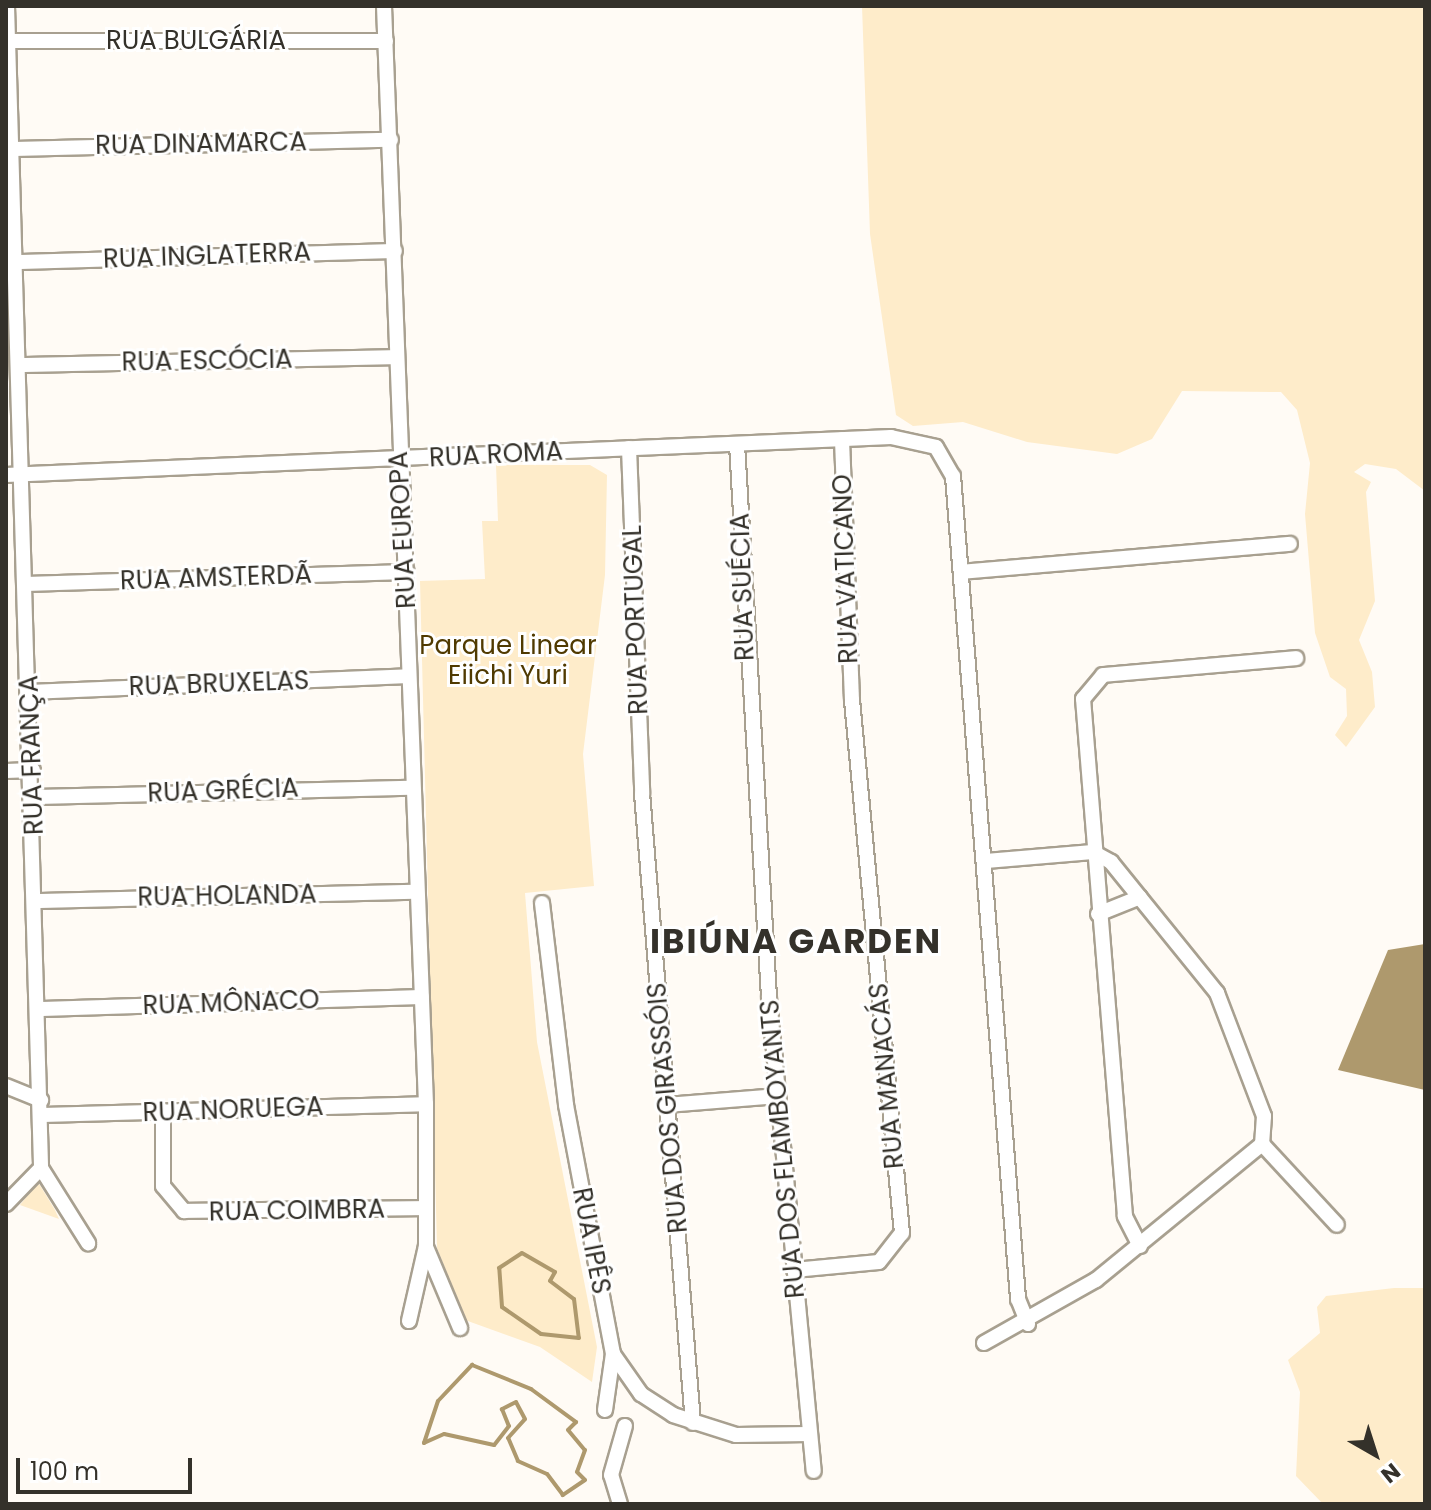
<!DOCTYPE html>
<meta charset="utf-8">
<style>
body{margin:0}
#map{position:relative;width:1431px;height:1510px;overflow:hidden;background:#fffbf5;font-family:Poppins,sans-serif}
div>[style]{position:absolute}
.green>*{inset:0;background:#feecca}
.water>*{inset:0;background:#ae996d}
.stream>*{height:4px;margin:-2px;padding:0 2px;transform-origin:2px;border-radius:2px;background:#ae996d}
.roads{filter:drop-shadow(2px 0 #a8a090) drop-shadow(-2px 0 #a8a090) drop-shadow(0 2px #a8a090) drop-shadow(0 -2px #a8a090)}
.minor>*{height:14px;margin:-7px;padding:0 7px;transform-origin:7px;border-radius:7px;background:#fff}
span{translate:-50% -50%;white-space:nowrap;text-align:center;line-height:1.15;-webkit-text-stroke:6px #fff;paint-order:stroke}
.street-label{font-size:26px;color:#34312a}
.park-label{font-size:26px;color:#503a00}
.district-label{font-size:34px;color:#34312a;font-weight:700;letter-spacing:2px}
.frame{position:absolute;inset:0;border:8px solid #34312a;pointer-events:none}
.north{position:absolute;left:1335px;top:1414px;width:80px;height:80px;-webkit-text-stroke:6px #fff;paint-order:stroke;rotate:141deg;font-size:22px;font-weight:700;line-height:32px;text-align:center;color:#34312a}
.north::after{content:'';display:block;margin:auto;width:28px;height:36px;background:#34312a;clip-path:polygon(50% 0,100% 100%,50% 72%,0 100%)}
.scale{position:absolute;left:16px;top:1458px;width:176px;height:36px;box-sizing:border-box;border:4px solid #34312a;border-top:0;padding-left:10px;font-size:24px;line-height:28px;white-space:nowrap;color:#34312a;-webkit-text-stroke:6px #fff;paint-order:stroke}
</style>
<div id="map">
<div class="green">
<div style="clip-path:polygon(862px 6px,1425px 6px,1425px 491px,1396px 469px,1365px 464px,1354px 472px,1371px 482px,1366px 492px,1375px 601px,1359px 640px,1372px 672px,1375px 707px,1346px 747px,1335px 735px,1347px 716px,1346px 689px,1330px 677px,1315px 633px,1305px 514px,1310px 463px,1297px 410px,1281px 392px,1182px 391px,1152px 439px,1117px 454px,1027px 442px,963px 422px,913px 426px,896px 415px,870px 234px)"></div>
<div style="clip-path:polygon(496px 465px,590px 465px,607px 475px,605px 575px,583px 754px,594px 886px,525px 893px,537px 1042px,597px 1347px,592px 1382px,540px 1347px,465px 1320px,437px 1248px,420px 581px,485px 579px,482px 521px,498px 521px)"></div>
<div style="clip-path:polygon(38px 1182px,55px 1210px,59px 1219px,20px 1205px)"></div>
<div style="clip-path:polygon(1394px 1288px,1425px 1288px,1425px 1504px,1323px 1504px,1296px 1476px,1300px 1392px,1288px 1360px,1320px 1333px,1317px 1307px,1326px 1296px)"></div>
</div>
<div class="water">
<div style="clip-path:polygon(1425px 944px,1425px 1090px,1338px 1070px,1388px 950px)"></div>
</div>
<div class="stream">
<div style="left:522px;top:1253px;width:38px;rotate:30deg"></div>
<div style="left:555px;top:1272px;width:10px;rotate:119deg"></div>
<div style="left:550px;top:1281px;width:30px;rotate:37deg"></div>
<div style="left:574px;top:1299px;width:39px;rotate:83deg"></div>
<div style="left:579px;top:1338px;width:38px;rotate:-174deg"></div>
<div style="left:541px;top:1334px;width:47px;rotate:-145.3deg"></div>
<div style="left:502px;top:1307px;width:39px;rotate:-94deg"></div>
<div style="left:499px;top:1268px;width:27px;rotate:-33deg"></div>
<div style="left:472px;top:1365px;width:64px;rotate:22.1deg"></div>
<div style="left:531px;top:1389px;width:56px;rotate:36.3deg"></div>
<div style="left:576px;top:1422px;width:11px;rotate:135deg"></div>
<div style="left:568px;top:1430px;width:26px;rotate:50deg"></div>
<div style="left:585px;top:1450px;width:23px;rotate:110deg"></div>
<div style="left:577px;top:1472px;width:11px;rotate:45deg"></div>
<div style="left:585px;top:1480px;width:27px;rotate:146deg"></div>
<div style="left:563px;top:1495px;width:26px;rotate:-127deg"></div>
<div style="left:547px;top:1474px;width:32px;rotate:-156deg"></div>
<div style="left:518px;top:1461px;width:25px;rotate:-113deg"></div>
<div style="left:508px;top:1438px;width:25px;rotate:-48deg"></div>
<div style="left:525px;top:1419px;width:19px;rotate:-118deg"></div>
<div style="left:516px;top:1402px;width:16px;rotate:153deg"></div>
<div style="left:502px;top:1409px;width:18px;rotate:68deg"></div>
<div style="left:509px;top:1426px;width:24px;rotate:128deg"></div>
<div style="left:494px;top:1445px;width:51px;rotate:-167.6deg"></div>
<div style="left:444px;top:1434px;width:22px;rotate:156deg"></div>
<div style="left:424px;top:1443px;width:44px;rotate:-71.6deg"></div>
<div style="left:438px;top:1401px;width:50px;rotate:-46.6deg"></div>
</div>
<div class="roads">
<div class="minor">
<div style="left:7px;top:6px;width:1162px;rotate:88.32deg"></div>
<div style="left:41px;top:1168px;width:89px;rotate:57.9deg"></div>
<div style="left:384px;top:6px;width:1099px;rotate:87.81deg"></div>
<div style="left:426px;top:1104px;width:142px;rotate:90deg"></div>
<div style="left:426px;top:1246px;width:77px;rotate:102.8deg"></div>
<div style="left:7px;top:41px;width:379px"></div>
<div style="left:11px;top:149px;width:380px;rotate:-1.4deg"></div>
<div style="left:19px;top:262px;width:376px;rotate:-1.7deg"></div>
<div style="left:20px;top:365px;width:374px;rotate:-1.2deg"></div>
<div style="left:737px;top:444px;width:555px;rotate:86.69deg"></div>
<div style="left:769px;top:998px;width:475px;rotate:84.6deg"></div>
<div style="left:629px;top:448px;width:345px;rotate:87.8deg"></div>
<div style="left:642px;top:793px;width:632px;rotate:85.37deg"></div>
<div style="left:6px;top:475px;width:886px;rotate:-2.46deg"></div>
<div style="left:891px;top:437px;width:46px;rotate:12.5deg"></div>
<div style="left:936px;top:447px;width:34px;rotate:60deg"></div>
<div style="left:953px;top:476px;width:826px;rotate:85.48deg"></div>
<div style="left:1018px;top:1299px;width:27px;rotate:68deg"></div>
<div style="left:961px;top:572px;width:330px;rotate:-4.9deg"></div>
<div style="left:25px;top:584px;width:382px;rotate:-1.8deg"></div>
<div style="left:30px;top:692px;width:378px;rotate:-2.4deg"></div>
<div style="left:6px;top:771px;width:27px;rotate:-2deg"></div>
<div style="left:34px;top:797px;width:379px;rotate:-1.4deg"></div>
<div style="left:986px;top:861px;width:107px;rotate:-4.8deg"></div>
<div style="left:1093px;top:852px;width:21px;rotate:29deg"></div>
<div style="left:1111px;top:862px;width:169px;rotate:51deg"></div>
<div style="left:1217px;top:993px;width:132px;rotate:69.1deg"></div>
<div style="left:1264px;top:1116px;width:28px;rotate:94deg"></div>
<div style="left:37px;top:901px;width:380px;rotate:-1.4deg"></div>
<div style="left:542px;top:903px;width:203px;rotate:83.2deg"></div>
<div style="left:566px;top:1105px;width:253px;rotate:79.3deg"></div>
<div style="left:613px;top:1354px;width:49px;rotate:55deg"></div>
<div style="left:641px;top:1394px;width:38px;rotate:33deg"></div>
<div style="left:673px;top:1415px;width:66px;rotate:17.6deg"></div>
<div style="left:736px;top:1435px;width:73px;rotate:-0.8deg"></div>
<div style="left:1098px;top:914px;width:45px;rotate:-22deg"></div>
<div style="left:41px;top:1009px;width:381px;rotate:-1.8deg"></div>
<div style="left:6px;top:1086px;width:38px;rotate:22deg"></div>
<div style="left:667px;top:1105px;width:111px;rotate:-4.6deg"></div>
<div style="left:163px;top:1111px;width:75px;rotate:90deg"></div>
<div style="left:163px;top:1186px;width:33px;rotate:50deg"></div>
<div style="left:184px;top:1211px;width:239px;rotate:-0.7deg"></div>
<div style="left:41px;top:1115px;width:385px;rotate:-1.6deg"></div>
<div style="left:1262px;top:1144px;width:110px;rotate:47.2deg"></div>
<div style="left:6px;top:1204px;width:50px;rotate:-45.8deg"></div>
<div style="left:1140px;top:1246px;width:34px;rotate:-117deg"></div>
<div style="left:1125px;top:1216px;width:519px;rotate:-94.64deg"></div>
<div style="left:1083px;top:699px;width:31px;rotate:-50deg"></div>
<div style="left:1103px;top:675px;width:194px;rotate:-5deg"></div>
<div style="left:426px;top:1247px;width:88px;rotate:67.2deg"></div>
<div style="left:794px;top:1270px;width:85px;rotate:-5.4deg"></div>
<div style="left:879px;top:1262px;width:37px;rotate:-52deg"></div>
<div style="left:902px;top:1233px;width:535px;rotate:-95.36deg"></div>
<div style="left:852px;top:700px;width:261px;rotate:-92.2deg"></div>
<div style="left:984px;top:1343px;width:129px;rotate:-29.4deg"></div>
<div style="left:1096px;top:1280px;width:215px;rotate:-39.3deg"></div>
<div style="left:605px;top:1410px;width:57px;rotate:-81.9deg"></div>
<div style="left:620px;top:1504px;width:30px;rotate:-107deg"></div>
<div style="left:611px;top:1475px;width:51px;rotate:-74.1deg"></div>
</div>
</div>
<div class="street-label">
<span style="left:196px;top:41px">RUA BULGÁRIA</span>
<span style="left:201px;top:144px;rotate:-1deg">RUA DINAMARCA</span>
<span style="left:207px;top:256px;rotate:-2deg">RUA INGLATERRA</span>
<span style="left:207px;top:361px;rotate:-1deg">RUA ESCÓCIA</span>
<span style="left:496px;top:455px;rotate:-3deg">RUA ROMA</span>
<span style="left:403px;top:530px;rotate:-93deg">RUA EUROPA</span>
<span style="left:846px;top:569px;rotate:-92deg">RUA VATICANO</span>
<span style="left:216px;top:578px;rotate:-2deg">RUA AMSTERDÃ</span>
<span style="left:743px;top:587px;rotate:-92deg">RUA SUÉCIA</span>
<span style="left:636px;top:620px;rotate:-92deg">RUA PORTUGAL</span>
<span style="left:219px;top:684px;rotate:-2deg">RUA BRUXELAS</span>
<span style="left:32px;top:755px;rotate:-92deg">RUA FRANÇA</span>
<span style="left:223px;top:791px;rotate:-2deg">RUA GRÉCIA</span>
<span style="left:227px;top:896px;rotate:-1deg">RUA HOLANDA</span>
<span style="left:231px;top:1003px;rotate:-2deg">RUA MÔNACO</span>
<span style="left:887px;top:1076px;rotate:-95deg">RUA MANACÁS</span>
<span style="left:668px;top:1108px;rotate:-95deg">RUA DOS GIRASSÓIS</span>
<span style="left:233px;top:1110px;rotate:-2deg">RUA NORUEGA</span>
<span style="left:783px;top:1149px;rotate:-95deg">RUA DOS FLAMBOYANTS</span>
<span style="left:297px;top:1211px;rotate:-1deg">RUA COIMBRA</span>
<span style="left:591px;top:1241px;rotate:79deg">RUA IPÊS</span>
</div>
<div class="park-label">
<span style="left:508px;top:661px">Parque Linear<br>Eiichi Yuri</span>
</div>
<div class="district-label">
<span style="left:796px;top:942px">IBIÚNA GARDEN</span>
</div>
<div class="frame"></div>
<div class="north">N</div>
<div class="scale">100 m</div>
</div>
